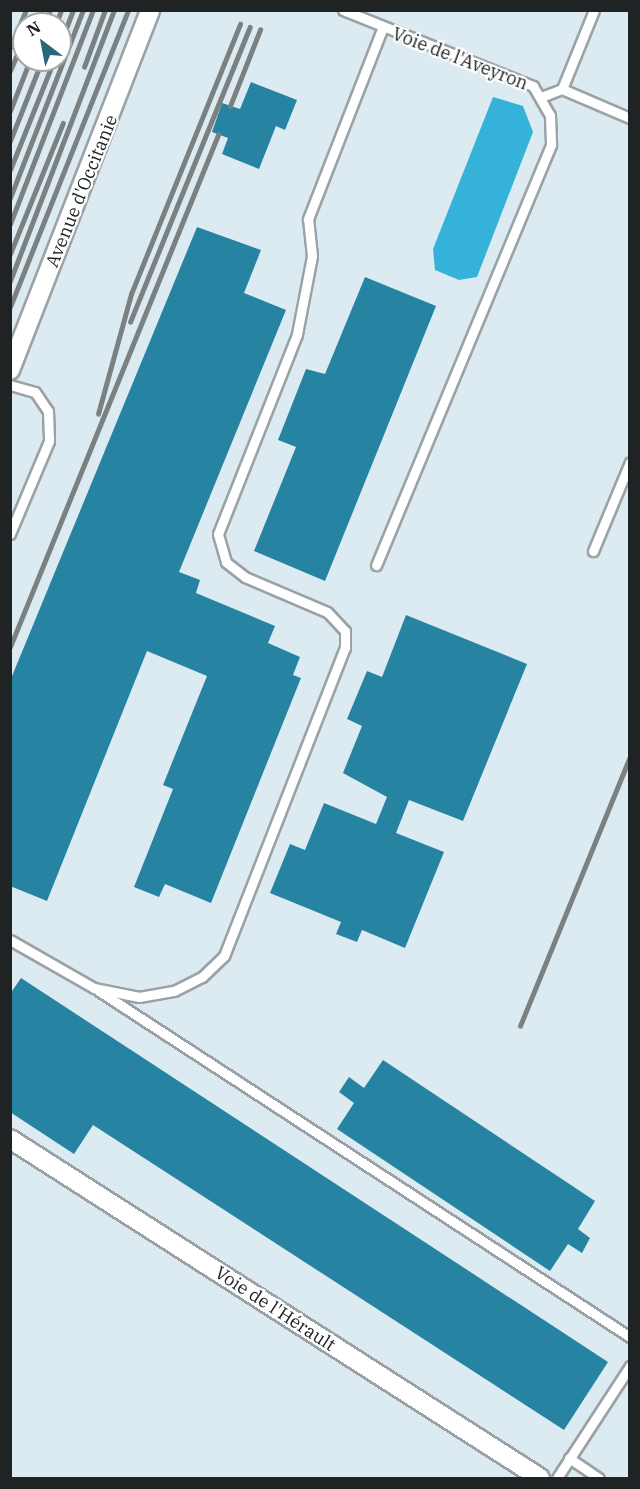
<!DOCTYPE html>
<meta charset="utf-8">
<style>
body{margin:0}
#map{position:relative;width:640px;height:1489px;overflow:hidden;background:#f0f7fa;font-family:"IBM Plex Serif",serif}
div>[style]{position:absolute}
.built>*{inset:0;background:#dcebf1}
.water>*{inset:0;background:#34b2d9}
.building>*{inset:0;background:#2684a2}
.roads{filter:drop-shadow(2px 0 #9ba1a4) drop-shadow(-2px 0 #9ba1a4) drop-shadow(0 2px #9ba1a4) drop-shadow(0 -2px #9ba1a4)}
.service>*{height:9px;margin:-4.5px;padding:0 4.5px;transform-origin:4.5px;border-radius:4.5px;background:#fff}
.minor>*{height:18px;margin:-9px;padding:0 9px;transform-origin:9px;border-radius:9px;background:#fff}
.rail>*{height:4.5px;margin:-2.25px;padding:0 2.25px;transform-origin:2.25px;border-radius:2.25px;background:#7b8081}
span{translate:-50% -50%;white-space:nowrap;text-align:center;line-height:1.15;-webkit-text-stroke:4.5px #fff;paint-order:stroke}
.street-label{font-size:18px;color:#202324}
.frame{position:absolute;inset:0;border:12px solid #202324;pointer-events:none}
.north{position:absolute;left:12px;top:12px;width:60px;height:60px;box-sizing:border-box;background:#fff;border:2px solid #a6a7a7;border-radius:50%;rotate:328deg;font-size:16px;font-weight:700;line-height:24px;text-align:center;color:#202324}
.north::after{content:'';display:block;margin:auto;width:21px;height:27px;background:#27667c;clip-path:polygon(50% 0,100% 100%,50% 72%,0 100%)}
</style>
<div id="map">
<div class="built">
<div style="clip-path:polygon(evenodd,10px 11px,629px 11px,629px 1478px,11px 1478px,10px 11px,24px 24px,60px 24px,60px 60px,24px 60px,24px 24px)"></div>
</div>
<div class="water">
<div style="clip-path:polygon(493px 97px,523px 106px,533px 132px,477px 277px,459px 280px,435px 270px,433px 249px)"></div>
</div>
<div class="building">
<div style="clip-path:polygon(251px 82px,297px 100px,285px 130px,276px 126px,259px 169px,222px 154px,228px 138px,212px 132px,222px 103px,240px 109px)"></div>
<div style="clip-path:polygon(197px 227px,261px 250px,244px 293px,286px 310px,179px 572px,200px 580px,196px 593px,275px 626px,268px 643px,300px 657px,293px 675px,301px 678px,211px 903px,165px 884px,159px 897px,134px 887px,173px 789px,163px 785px,207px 676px,147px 651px,47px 901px,10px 886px,10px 681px)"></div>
<div style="clip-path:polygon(365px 277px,436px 306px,325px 581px,254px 551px,296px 447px,278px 440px,306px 369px,325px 374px)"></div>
<div style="clip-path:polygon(406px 615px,527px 664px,463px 821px,409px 800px,396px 833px,444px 852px,405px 948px,362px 930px,357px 942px,336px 934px,341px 922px,270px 893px,290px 844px,305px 850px,324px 803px,376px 824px,387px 797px,343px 773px,362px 726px,347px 719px,367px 671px,382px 677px)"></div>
<div style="clip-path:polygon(21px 978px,608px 1362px,564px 1430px,93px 1125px,74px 1154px,10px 1112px,10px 994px)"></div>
<div style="clip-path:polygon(383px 1060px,595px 1201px,578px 1229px,590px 1238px,582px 1253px,568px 1244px,550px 1271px,337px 1129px,354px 1103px,339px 1092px,349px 1077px,364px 1088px)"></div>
</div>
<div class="roads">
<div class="service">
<div style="left:343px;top:10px;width:205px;rotate:21.8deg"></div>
<div style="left:533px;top:86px;width:34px;rotate:60deg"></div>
<div style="left:550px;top:115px;width:30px;rotate:88deg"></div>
<div style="left:551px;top:145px;width:455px;rotate:112.6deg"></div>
<div style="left:562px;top:89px;width:74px;rotate:23.1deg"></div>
<div style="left:541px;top:97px;width:22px;rotate:-21deg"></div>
<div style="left:562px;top:89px;width:85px;rotate:-67.9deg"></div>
<div style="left:10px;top:385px;width:26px;rotate:16deg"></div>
<div style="left:35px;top:392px;width:23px;rotate:56deg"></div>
<div style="left:48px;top:411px;width:30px;rotate:88deg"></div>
<div style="left:49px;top:441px;width:101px;rotate:112.8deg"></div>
<div style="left:593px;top:551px;width:96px;rotate:-67.4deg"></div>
<div style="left:10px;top:940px;width:97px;rotate:29.7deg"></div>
<div style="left:94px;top:988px;width:46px;rotate:11.3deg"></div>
<div style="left:139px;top:997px;width:36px;rotate:-10deg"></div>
<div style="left:174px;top:991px;width:31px;rotate:-27deg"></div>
<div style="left:202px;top:977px;width:30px;rotate:-44deg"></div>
<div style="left:224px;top:956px;width:331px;rotate:-68.6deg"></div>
<div style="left:345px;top:648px;width:17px;rotate:-90deg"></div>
<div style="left:345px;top:631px;width:26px;rotate:-133deg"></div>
<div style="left:327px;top:612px;width:89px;rotate:-156.9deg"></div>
<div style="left:245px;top:577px;width:24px;rotate:-142deg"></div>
<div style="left:226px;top:562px;width:29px;rotate:-106deg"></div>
<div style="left:218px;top:534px;width:215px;rotate:-68.4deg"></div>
<div style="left:297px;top:334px;width:79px;rotate:-79.1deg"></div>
<div style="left:312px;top:256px;width:37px;rotate:-96deg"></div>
<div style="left:308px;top:219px;width:204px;rotate:-68.7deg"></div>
<div style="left:99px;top:991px;width:634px;rotate:33.09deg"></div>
<div style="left:569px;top:1458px;width:36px;rotate:34deg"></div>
<div style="left:557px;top:1478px;width:134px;rotate:-56.9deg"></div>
</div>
<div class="minor">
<div style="left:10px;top:370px;width:386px;rotate:-68.7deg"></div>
<div style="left:10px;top:1139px;width:629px;rotate:32.6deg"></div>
</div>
</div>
<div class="rail">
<div style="left:44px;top:24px;width:15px;rotate:-67deg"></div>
<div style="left:56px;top:24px;width:15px;rotate:-70deg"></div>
<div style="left:60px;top:44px;width:36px;rotate:-69deg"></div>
<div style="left:10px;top:48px;width:41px;rotate:-67.2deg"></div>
<div style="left:84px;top:67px;width:61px;rotate:-69.8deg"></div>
<div style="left:10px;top:71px;width:36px;rotate:-67deg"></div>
<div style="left:230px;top:106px;width:82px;rotate:-68.5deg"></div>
<div style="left:10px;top:111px;width:55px;rotate:-68.6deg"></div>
<div style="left:10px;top:141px;width:87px;rotate:-68.4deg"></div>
<div style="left:10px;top:170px;width:118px;rotate:-68.2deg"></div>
<div style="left:10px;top:198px;width:202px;rotate:-68.8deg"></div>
<div style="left:10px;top:224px;width:230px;rotate:-68.8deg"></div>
<div style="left:10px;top:254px;width:141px;rotate:-68deg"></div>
<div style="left:10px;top:281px;width:290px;rotate:-69deg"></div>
<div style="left:10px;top:307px;width:320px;rotate:-68.3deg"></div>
<div style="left:130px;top:322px;width:318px;rotate:-67.9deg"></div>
<div style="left:98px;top:414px;width:124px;rotate:-74.6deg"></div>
<div style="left:131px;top:294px;width:291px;rotate:-68deg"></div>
<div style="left:10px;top:647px;width:553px;rotate:-67.89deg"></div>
<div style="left:520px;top:1026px;width:292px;rotate:-67.8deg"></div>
</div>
<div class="street-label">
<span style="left:460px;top:59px;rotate:21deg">Voie de l'Aveyron</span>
<span style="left:82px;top:191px;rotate:-68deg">Avenue d'Occitanie</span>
<span style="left:275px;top:1309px;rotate:33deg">Voie de l'Hérault</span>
</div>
<div class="frame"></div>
<div class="north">N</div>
</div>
